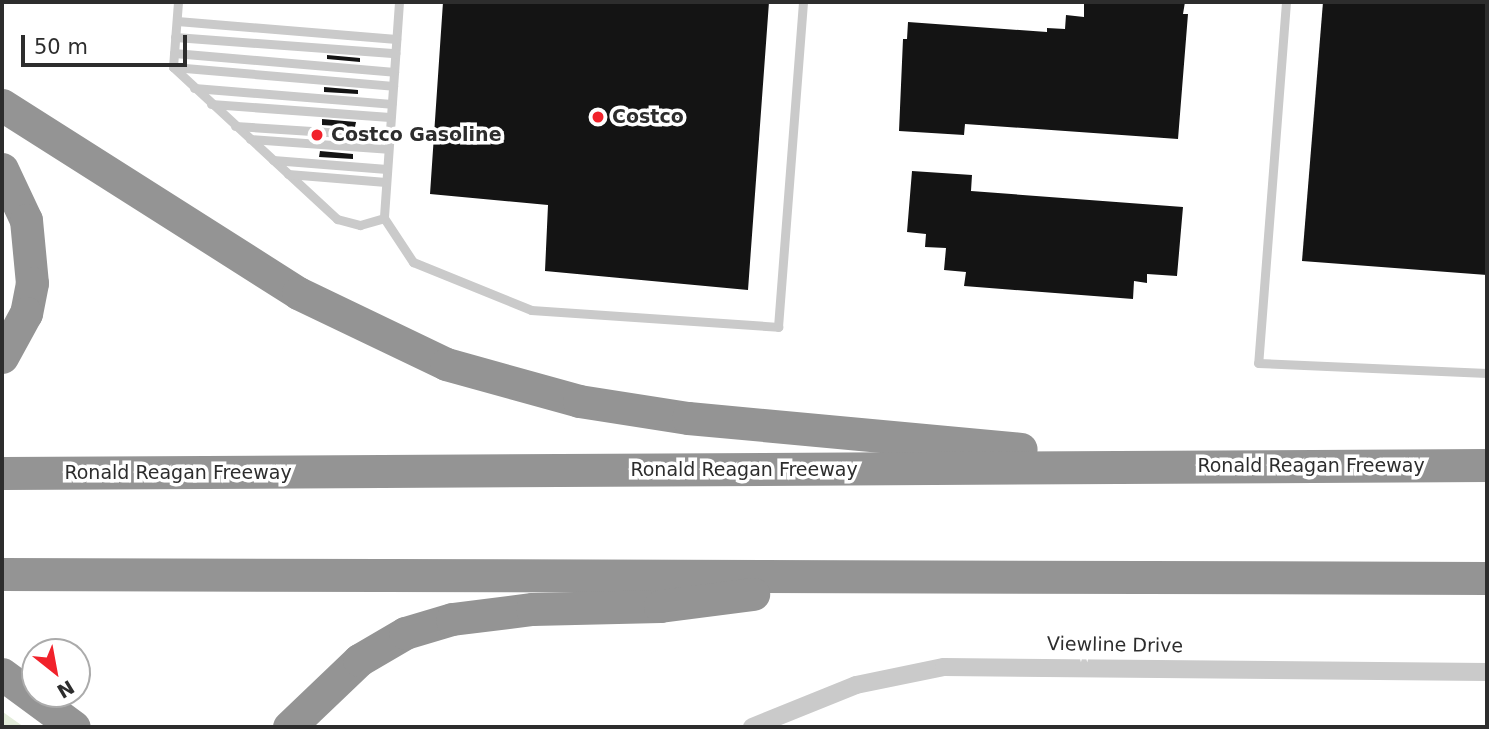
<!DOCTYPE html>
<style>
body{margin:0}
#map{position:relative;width:1489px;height:729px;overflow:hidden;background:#fff;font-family:"DejaVu Sans",sans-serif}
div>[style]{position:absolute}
.green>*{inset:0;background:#e3ecda}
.building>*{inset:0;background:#141414}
.service>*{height:9px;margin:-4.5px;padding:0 4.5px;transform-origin:4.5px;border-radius:4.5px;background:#cacaca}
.minor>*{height:18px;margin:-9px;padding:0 9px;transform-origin:9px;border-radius:9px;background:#cacaca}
.motorway>*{height:33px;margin:-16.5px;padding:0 16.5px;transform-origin:16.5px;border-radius:16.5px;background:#949494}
.dots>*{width:19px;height:19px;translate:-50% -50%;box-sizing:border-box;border:4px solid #fff;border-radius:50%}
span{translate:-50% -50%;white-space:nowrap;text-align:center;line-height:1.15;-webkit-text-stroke:7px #fff;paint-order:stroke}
.poi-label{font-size:19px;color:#2d2d2d;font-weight:700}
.left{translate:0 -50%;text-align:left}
.street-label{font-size:19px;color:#2d2d2d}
.frame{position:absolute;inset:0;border:4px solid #2d2d2d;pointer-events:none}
.north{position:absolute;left:21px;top:638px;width:70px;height:70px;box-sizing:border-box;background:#fff;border:2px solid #ababab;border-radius:50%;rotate:149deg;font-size:19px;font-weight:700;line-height:28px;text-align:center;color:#2d2d2d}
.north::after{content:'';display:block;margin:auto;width:24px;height:32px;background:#f1222b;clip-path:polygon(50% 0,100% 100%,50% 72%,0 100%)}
.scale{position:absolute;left:21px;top:35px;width:166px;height:32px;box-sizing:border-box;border:4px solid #2d2d2d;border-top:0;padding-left:9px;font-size:21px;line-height:24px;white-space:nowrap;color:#2d2d2d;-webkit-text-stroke:5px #fff;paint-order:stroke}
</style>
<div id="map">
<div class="green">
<div style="clip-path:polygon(2px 711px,3px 712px,24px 727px,2px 727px)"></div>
</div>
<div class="building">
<div style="clip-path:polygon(443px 2px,769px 2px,748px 290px,545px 271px,548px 205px,430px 194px)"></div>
<div style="clip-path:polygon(1185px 2px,1183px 14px,1188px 14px,1178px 139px,965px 124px,964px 135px,899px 131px,903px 39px,907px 39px,908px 22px,1047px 32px,1047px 28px,1065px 29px,1066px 15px,1084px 17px,1084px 3px)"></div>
<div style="clip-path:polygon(1323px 2px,1487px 2px,1487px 275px,1302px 261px)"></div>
<div style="clip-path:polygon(327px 55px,360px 58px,360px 62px,327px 59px)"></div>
<div style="clip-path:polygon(324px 87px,358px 90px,358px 94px,324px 92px)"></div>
<div style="clip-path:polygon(322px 119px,356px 122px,355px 127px,322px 125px)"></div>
<div style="clip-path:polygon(320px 151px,353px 154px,353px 159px,319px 157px)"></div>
<div style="clip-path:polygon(912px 171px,972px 175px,971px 191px,1183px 207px,1177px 276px,1147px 274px,1147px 283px,1134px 281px,1133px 299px,964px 286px,966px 272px,944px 270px,946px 248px,925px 247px,926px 234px,907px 232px)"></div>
</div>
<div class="service">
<div style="left:399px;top:2px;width:217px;rotate:94deg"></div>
<div style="left:384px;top:218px;width:53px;rotate:56.6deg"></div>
<div style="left:413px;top:262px;width:127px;rotate:22.1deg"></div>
<div style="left:531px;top:310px;width:248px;rotate:3.9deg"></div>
<div style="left:778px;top:327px;width:326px;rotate:-85.6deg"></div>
<div style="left:1286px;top:2px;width:362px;rotate:94.4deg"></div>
<div style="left:1258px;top:363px;width:229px;rotate:2.5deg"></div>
<div style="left:177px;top:21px;width:220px;rotate:4.7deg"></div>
<div style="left:175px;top:37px;width:221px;rotate:4.2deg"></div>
<div style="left:174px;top:53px;width:221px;rotate:4.9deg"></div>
<div style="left:173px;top:67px;width:224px;rotate:42.8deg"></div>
<div style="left:337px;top:219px;width:24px;rotate:15deg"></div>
<div style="left:360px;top:225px;width:25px;rotate:-16deg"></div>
<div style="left:173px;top:67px;width:221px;rotate:4.9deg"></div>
<div style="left:173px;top:67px;width:65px;rotate:-85.6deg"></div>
<div style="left:194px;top:88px;width:198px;rotate:4.6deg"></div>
<div style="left:211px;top:104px;width:179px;rotate:4.2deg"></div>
<div style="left:235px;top:126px;width:154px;rotate:3.7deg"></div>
<div style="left:250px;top:139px;width:138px;rotate:4.1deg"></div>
<div style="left:273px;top:160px;width:114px;rotate:4.5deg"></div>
<div style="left:288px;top:174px;width:98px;rotate:4.7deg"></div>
</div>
<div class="minor">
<div style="left:752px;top:727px;width:112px;rotate:-22deg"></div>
<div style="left:856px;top:685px;width:90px;rotate:-11.6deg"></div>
<div style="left:944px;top:667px;width:543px;rotate:0.53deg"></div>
</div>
<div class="motorway">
<div style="left:2px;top:105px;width:351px;rotate:32.4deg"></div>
<div style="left:298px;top:293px;width:164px;rotate:25.6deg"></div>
<div style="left:446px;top:364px;width:138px;rotate:15.5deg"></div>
<div style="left:579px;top:401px;width:110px;rotate:8.9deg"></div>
<div style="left:688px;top:418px;width:334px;rotate:5.3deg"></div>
<div style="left:2px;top:169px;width:56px;rotate:64.8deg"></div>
<div style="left:26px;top:220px;width:63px;rotate:84.6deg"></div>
<div style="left:32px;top:283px;width:31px;rotate:101deg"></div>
<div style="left:26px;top:313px;width:50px;rotate:118.6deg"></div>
<div style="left:2px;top:473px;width:1485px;rotate:-0.31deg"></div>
<div style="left:2px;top:574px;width:1485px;rotate:0.15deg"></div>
<div style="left:2px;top:674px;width:89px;rotate:36.4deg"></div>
<div style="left:289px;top:727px;width:97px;rotate:-43.7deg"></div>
<div style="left:359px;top:660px;width:53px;rotate:-30.4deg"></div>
<div style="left:405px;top:633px;width:49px;rotate:-16.6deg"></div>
<div style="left:452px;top:619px;width:81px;rotate:-7.1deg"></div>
<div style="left:532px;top:609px;width:128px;rotate:-1.3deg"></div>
<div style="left:660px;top:606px;width:94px;rotate:-7.4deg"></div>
</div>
<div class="dots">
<div style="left:598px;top:117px;background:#f1222b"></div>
<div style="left:317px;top:135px;background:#f1222b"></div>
</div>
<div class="poi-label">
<span class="left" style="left:612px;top:117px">Costco</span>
<span class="left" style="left:331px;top:135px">Costco Gasoline</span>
</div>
<div class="street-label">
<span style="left:1311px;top:466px">Ronald Reagan Freeway</span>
<span style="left:744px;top:470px">Ronald Reagan Freeway</span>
<span style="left:178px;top:473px">Ronald Reagan Freeway</span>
<span style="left:1115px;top:645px;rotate:1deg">Viewline Drive</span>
</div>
<div class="frame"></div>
<div class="north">N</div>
<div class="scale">50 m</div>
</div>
